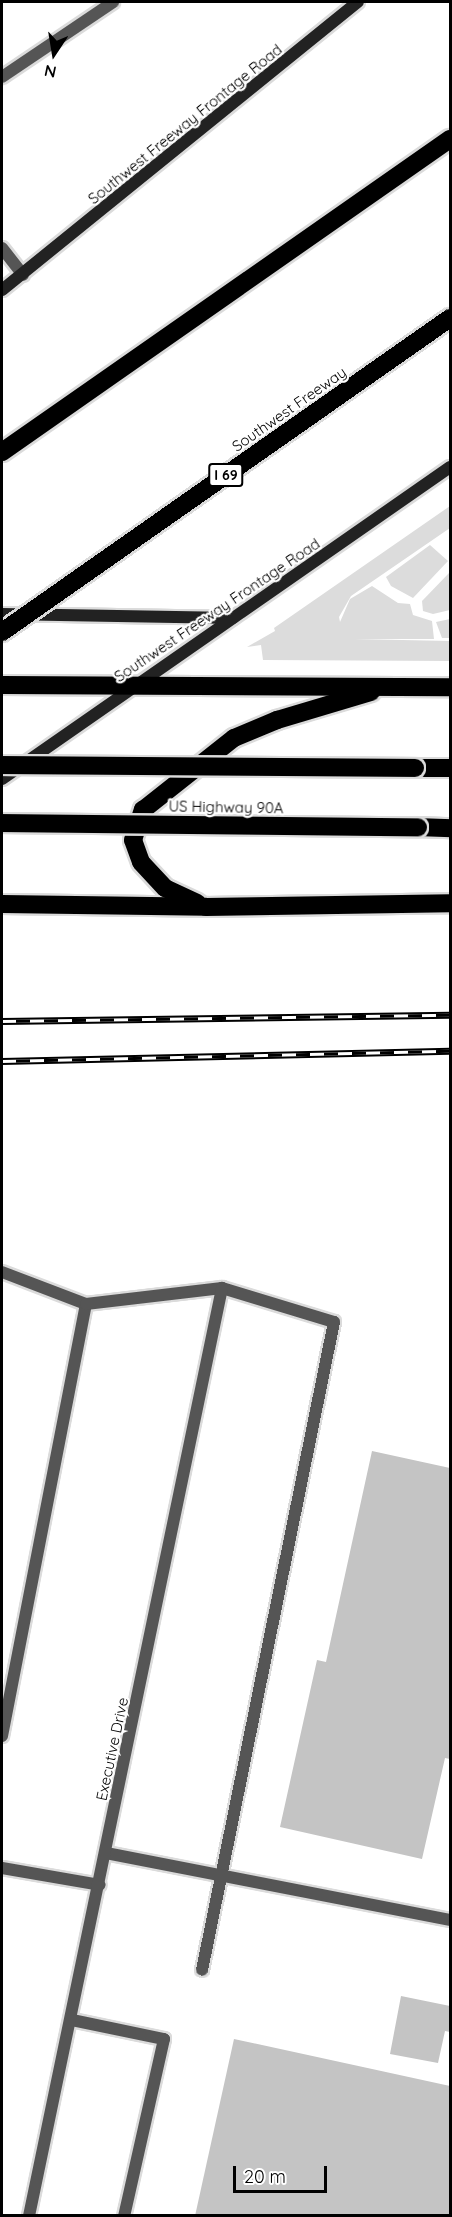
<!DOCTYPE html>
<style>
body{margin:0}
#map{position:relative;width:452px;height:2217px;overflow:hidden;background:#fff;font-family:Quicksand,sans-serif}
div>[style]{position:absolute}
.green>*{inset:0;background:#dcdcdc}
.building>*{inset:0;background:#c4c4c4}
.roads{filter:drop-shadow(2px 0 #dbdbdb) drop-shadow(-2px 0 #dbdbdb) drop-shadow(0 2px #dbdbdb) drop-shadow(0 -2px #dbdbdb)}
.lane>*{height:12px;margin:-6px;padding:0 6px;transform-origin:6px;border-radius:6px;background:#555}
.street>*{height:12px;margin:-6px;padding:0 6px;transform-origin:6px;border-radius:6px;background:#555}
.secondary>*{height:12px;margin:-6px;padding:0 6px;transform-origin:6px;border-radius:6px;background:#222}
.highway>*{height:18px;margin:-9px;padding:0 9px;transform-origin:9px;border-radius:9px;background:#000}
.rail>*{height:7px;margin-top:-3.5px;transform-origin:0;background:repeating-linear-gradient(90deg,#fff 0 14px,#000 0 28px);box-sizing:border-box;border-block:2px solid #000}
.bridges{filter:drop-shadow(2px 0 #dbdbdb) drop-shadow(-2px 0 #dbdbdb) drop-shadow(0 2px #dbdbdb) drop-shadow(0 -2px #dbdbdb)}
.highway-bridge>*{height:18px;margin:-9px;padding:0 9px;transform-origin:9px;border-radius:9px;background:#000}
span{translate:-50% -50%;white-space:nowrap;text-align:center;line-height:1.15;-webkit-text-stroke:4.5px #fff;paint-order:stroke}
.shield-label span{padding:2px 4px;background:#fff;border:2px solid;border-radius:4px;-webkit-text-stroke-width:0}
.shield-label{font-size:14px;color:#000;font-weight:700}
.street-label{font-size:15px;color:#000}
.frame{position:absolute;inset:0;border:3px solid #000;pointer-events:none}
.north{position:absolute;left:24px;top:24px;width:60px;height:60px;-webkit-text-stroke:4px #fff;paint-order:stroke;rotate:192deg;font-size:16px;font-weight:700;line-height:24px;text-align:center;color:#000}
.north::after{content:'';display:block;margin:auto;width:21px;height:27px;background:#000;clip-path:polygon(50% 0,100% 100%,50% 72%,0 100%)}
.scale{position:absolute;left:233px;top:2166px;width:94px;height:27px;box-sizing:border-box;border:3px solid #000;border-top:0;padding-left:8px;font-size:18px;line-height:21px;white-space:nowrap;color:#000;-webkit-text-stroke:4px #fff;paint-order:stroke}
</style>
<div id="map">
<div class="green">
<div style="clip-path:polygon(450px 506px,450px 528px,351px 596px,339px 617px,340px 622px,350px 599px,372px 586px,398px 603px,410px 604px,413px 615px,432px 621px,434px 639px,354px 639px,450px 641px,450px 661px,263px 660px,261px 645px,247px 647px,275px 631px,274px 628px)"></div>
<div style="clip-path:polygon(430px 545px,448px 561px,413px 598px,391px 586px,386px 577px)"></div>
<div style="clip-path:polygon(450px 572px,450px 610px,433px 614px,423px 611px,422px 601px)"></div>
<div style="clip-path:polygon(450px 619px,450px 638px,442px 638px,436px 622px)"></div>
</div>
<div class="building">
<div style="clip-path:polygon(372px 1451px,450px 1468px,450px 1759px,445px 1758px,422px 1859px,280px 1827px,317px 1660px,326px 1662px)"></div>
<div style="clip-path:polygon(401px 1996px,450px 2006px,450px 2032px,445px 2031px,438px 2063px,390px 2054px)"></div>
<div style="clip-path:polygon(234px 2039px,450px 2086px,450px 2216px,195px 2216px)"></div>
</div>
<div class="roads">
<div class="lane">
<div style="left:2px;top:77px;width:134px;rotate:-34deg"></div>
<div style="left:2px;top:248px;width:34px;rotate:52deg"></div>
<div style="left:2px;top:1272px;width:90px;rotate:20.9deg"></div>
<div style="left:2px;top:1736px;width:440px;rotate:-79deg"></div>
<div style="left:86px;top:1304px;width:137px;rotate:-6.7deg"></div>
<div style="left:222px;top:1288px;width:117px;rotate:16.9deg"></div>
<div style="left:334px;top:1322px;width:661px;rotate:101.51deg"></div>
<div style="left:106px;top:1853px;width:350px;rotate:11deg"></div>
<div style="left:2px;top:1868px;width:99px;rotate:9.8deg"></div>
<div style="left:72px;top:2020px;width:94px;rotate:11.7deg"></div>
<div style="left:164px;top:2039px;width:181px;rotate:102.7deg"></div>
</div>
<div class="street">
<div style="left:29px;top:2216px;width:948px;rotate:-78.25deg"></div>
</div>
<div class="secondary">
<div style="left:2px;top:290px;width:458px;rotate:-39deg"></div>
<div style="left:2px;top:614px;width:231px;rotate:1deg"></div>
<div style="left:2px;top:779px;width:546px;rotate:-34.85deg"></div>
</div>
<div class="highway">
<div style="left:2px;top:452px;width:547px;rotate:-34.94deg"></div>
<div style="left:2px;top:685px;width:448px;rotate:0.3deg"></div>
<div style="left:415px;top:768px;width:35px"></div>
<div style="left:418px;top:827px;width:32px;rotate:2deg"></div>
<div style="left:197px;top:903px;width:35px;rotate:-155deg"></div>
<div style="left:165px;top:888px;width:35px;rotate:-133deg"></div>
<div style="left:141px;top:862px;width:23px;rotate:-110deg"></div>
<div style="left:133px;top:840px;width:32px;rotate:-72deg"></div>
<div style="left:143px;top:810px;width:116px;rotate:-38.4deg"></div>
<div style="left:234px;top:738px;width:47px;rotate:-22.7deg"></div>
<div style="left:277px;top:720px;width:98px;rotate:-16.6deg"></div>
<div style="left:2px;top:904px;width:204px;rotate:0.8deg"></div>
<div style="left:206px;top:907px;width:244px;rotate:-0.9deg"></div>
</div>
</div>
<div class="rail">
<div style="left:2px;top:1021px;width:448px;rotate:-0.8deg"></div>
<div style="left:2px;top:1061px;width:448px;rotate:-1.3deg"></div>
</div>
<div class="bridges">
<div class="highway-bridge">
<div style="left:2px;top:632px;width:547px;rotate:-35.03deg"></div>
<div style="left:2px;top:765px;width:413px;rotate:0.4deg"></div>
<div style="left:2px;top:823px;width:416px;rotate:0.6deg"></div>
</div>
</div>
<div class="shield-label">
<span style="left:226px;top:475px">I 69</span>
</div>
<div class="street-label">
<span style="left:185px;top:124px;rotate:-39deg">Southwest Freeway Frontage Road</span>
<span style="left:289px;top:409px;rotate:-35deg">Southwest Freeway</span>
<span style="left:217px;top:610px;rotate:-34deg">Southwest Freeway Frontage Road</span>
<span style="left:226px;top:807px;rotate:1deg">US Highway 90A</span>
<span style="left:112px;top:1749px;rotate:-78deg">Executive Drive</span>
</div>
<div class="frame"></div>
<div class="north">N</div>
<div class="scale">20 m</div>
</div>
